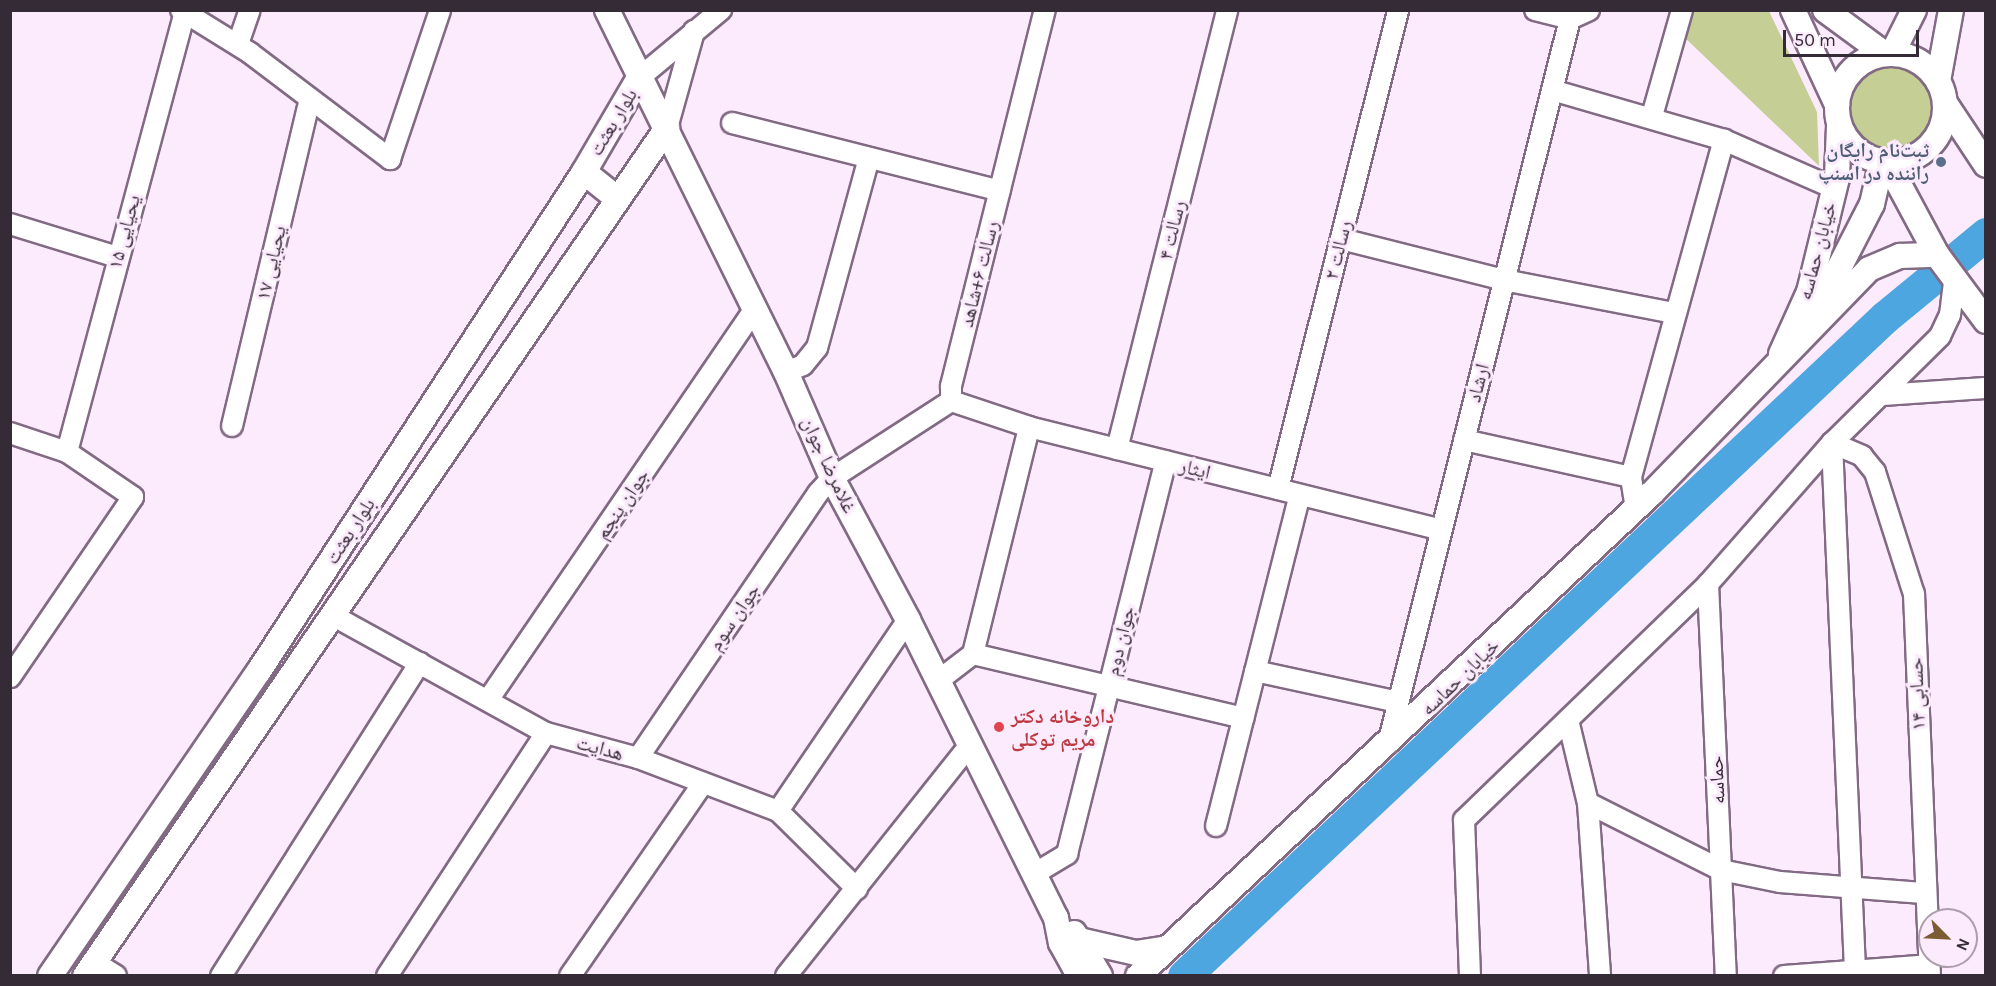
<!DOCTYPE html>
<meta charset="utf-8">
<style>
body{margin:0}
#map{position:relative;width:1996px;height:986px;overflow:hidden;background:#fcebfd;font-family:Karla,"Noto Naskh Arabic",sans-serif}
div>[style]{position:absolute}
.green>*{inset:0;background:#c5ce94}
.round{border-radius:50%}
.river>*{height:33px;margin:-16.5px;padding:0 16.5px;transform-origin:16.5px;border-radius:16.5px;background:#4da6e0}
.roads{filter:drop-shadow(2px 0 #826a84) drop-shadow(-2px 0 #826a84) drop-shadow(0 2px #826a84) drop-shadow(0 -2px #826a84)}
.minor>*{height:20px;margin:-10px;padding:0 10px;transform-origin:10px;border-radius:10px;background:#fff}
.major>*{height:24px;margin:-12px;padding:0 12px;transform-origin:12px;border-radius:12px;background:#fff}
.major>.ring{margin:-12px;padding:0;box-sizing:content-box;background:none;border:24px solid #fff;border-radius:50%}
.dots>*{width:16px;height:16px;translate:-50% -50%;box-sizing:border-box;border:3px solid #fcebfd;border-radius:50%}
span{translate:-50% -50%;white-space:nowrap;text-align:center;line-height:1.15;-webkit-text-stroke:6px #fcebfd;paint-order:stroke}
.street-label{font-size:20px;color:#352b36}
.service-label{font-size:20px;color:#4e5e75;font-weight:700}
.right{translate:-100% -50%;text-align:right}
.health-label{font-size:20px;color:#be3a42;font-weight:700}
.left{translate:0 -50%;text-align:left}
.frame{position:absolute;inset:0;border:12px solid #352b36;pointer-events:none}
.north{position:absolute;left:1918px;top:908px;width:60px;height:60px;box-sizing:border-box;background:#fcebfd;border:2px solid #ac9ead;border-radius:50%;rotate:114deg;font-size:16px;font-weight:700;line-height:24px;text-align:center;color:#352b36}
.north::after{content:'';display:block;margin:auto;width:21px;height:27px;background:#7c5c32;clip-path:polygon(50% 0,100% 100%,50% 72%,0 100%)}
.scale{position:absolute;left:1783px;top:30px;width:136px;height:27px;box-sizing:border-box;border:3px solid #352b36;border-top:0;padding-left:8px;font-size:18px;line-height:21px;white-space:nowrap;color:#352b36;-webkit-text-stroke:4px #fcebfd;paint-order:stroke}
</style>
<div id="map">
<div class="green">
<div style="clip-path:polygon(1668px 11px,1769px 11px,1817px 112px,1819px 166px,1682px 35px)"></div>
<div class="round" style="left:1845px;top:63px;width:88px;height:88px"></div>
</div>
<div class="river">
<div style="left:1184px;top:976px;width:962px;rotate:-43.23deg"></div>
<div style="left:1885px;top:317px;width:131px;rotate:-39.4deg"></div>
</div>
<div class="roads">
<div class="minor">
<div style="left:181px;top:10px;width:81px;rotate:31.9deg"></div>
<div style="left:250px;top:53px;width:176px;rotate:37.1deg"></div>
<div style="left:390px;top:159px;width:157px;rotate:-71.4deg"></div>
<div style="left:1535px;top:10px;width:36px;rotate:14deg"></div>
<div style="left:1570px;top:19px;width:21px;rotate:-25deg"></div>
<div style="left:238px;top:44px;width:36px;rotate:-71deg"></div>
<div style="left:639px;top:78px;width:107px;rotate:-39.7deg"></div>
<div style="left:1552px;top:90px;width:179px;rotate:16.2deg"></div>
<div style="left:1724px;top:140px;width:120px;rotate:23.6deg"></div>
<div style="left:1652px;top:116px;width:110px;rotate:-74.2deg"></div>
<div style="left:732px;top:123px;width:276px;rotate:14.2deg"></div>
<div style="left:667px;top:128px;width:101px;rotate:-74.4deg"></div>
<div style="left:10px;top:224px;width:112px;rotate:17.1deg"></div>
<div style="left:1341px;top:239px;width:168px;rotate:14.1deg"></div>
<div style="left:1504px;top:280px;width:172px;rotate:11deg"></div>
<div style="left:786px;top:372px;width:18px;rotate:-22deg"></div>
<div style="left:803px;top:365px;width:22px;rotate:-51deg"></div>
<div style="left:817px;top:348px;width:197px;rotate:-74.7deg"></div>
<div style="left:1882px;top:395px;width:104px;rotate:-3.9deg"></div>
<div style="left:951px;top:401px;width:82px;rotate:18.4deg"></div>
<div style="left:1029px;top:427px;width:425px;rotate:14deg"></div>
<div style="left:232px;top:426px;width:336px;rotate:-76.6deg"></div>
<div style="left:10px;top:433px;width:60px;rotate:18.4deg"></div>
<div style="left:67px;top:452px;width:80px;rotate:34.3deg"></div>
<div style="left:133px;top:497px;width:218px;rotate:124.3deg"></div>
<div style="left:1464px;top:440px;width:171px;rotate:12.5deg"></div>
<div style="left:1117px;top:449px;width:453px;rotate:-75.9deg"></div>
<div style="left:67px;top:452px;width:455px;rotate:-75deg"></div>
<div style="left:1278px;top:489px;width:494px;rotate:-75.9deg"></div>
<div style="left:1636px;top:509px;width:32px;rotate:-99deg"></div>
<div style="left:1631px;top:477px;width:350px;rotate:-74.6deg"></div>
<div style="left:1708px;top:584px;width:392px;rotate:87.4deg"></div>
<div style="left:332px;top:615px;width:244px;rotate:28.9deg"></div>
<div style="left:546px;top:733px;width:95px;rotate:15.2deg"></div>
<div style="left:638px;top:758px;width:150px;rotate:20.7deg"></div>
<div style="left:778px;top:811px;width:111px;rotate:44.6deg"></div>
<div style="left:973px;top:654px;width:278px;rotate:13.3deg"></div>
<div style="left:973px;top:654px;width:234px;rotate:-76.1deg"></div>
<div style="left:1255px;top:671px;width:146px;rotate:12.2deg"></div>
<div style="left:939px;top:680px;width:43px;rotate:-37.4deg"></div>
<div style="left:488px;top:700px;width:473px;rotate:-55.7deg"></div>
<div style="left:1568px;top:720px;width:85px;rotate:76.5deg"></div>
<div style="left:1588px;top:803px;width:149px;rotate:26.7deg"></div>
<div style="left:1721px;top:870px;width:60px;rotate:11.5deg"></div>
<div style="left:1780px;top:882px;width:143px;rotate:4.4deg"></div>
<div style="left:1388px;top:744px;width:747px;rotate:-75.91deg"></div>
<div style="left:638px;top:758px;width:320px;rotate:-55.8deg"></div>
<div style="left:818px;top:493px;width:21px;rotate:-47deg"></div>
<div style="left:832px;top:478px;width:142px;rotate:-32.9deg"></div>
<div style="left:951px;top:401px;width:15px;rotate:-90deg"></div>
<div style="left:951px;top:386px;width:388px;rotate:-76deg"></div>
<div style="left:1588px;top:803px;width:173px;rotate:86deg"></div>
<div style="left:778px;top:811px;width:231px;rotate:-55.8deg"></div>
<div style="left:1216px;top:826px;width:341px;rotate:-75.8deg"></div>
<div style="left:1034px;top:874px;width:39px;rotate:-31deg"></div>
<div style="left:1067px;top:854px;width:405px;rotate:-75.9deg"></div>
<div style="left:94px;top:962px;width:26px;rotate:32deg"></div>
<div style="left:1855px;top:970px;width:528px;rotate:-92.5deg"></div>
<div style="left:1832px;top:443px;width:33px;rotate:23deg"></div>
<div style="left:1862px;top:456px;width:21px;rotate:51deg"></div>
<div style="left:1875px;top:472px;width:128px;rotate:72.3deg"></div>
<div style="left:1914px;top:594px;width:382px;rotate:87.6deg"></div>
<div style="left:221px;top:976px;width:371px;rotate:-57.6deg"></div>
<div style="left:387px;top:976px;width:290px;rotate:-56.8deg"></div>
<div style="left:570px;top:976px;width:234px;rotate:-55.4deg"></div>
<div style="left:786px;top:976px;width:295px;rotate:-51.5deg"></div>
<div style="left:1470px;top:976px;width:156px;rotate:-92.2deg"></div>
<div style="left:1464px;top:820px;width:339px;rotate:-44deg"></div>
<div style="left:1708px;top:584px;width:188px;rotate:-48.7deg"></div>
<div style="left:1832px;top:443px;width:152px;rotate:-44.7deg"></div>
<div style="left:1940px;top:336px;width:23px;rotate:-65deg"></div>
<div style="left:1950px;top:315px;width:34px;rotate:-83deg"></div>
<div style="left:1784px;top:976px;width:145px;rotate:-4.3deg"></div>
</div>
<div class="major">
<div style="left:607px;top:10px;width:404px;rotate:63.7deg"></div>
<div style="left:786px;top:372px;width:116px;rotate:66.5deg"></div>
<div style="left:832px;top:478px;width:161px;rotate:61.8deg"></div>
<div style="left:908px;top:620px;width:333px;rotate:63.6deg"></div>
<div style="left:1056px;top:918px;width:25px;rotate:79deg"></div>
<div style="left:1061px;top:943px;width:38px;rotate:61deg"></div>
<div style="left:1793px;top:10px;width:105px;rotate:65.1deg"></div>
<div style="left:1825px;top:10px;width:74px;rotate:36.3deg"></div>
<div style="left:1892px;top:54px;width:49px;rotate:-63.4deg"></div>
<div class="ring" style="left:1837px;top:54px;width:84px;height:84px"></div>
<div style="left:1938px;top:81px;width:72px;rotate:-79.6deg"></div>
<div style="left:1945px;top:103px;width:74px;rotate:56.5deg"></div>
<div style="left:1887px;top:162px;width:106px;rotate:61.7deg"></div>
<div style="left:1937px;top:255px;width:82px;rotate:53.4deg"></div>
<div style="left:584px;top:172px;width:43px;rotate:38.5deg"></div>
<div style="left:1817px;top:311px;width:120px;rotate:-62.8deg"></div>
<div style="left:1872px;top:204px;width:44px;rotate:-76.9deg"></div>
<div style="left:1781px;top:354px;width:68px;rotate:-65.7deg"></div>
<div style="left:1809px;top:292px;width:117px;rotate:-76.2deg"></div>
<div style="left:1837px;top:178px;width:53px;rotate:-87.8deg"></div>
<div style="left:1074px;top:933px;width:50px;rotate:58.8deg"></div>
<div style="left:1079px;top:940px;width:58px;rotate:12.8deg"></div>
<div style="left:1136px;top:953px;width:32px;rotate:-9deg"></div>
<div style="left:50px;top:976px;width:370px;rotate:-55.6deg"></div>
<div style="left:259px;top:671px;width:596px;rotate:-56.92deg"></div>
<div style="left:584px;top:172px;width:109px;rotate:-59.7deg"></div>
<div style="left:85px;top:976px;width:1029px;rotate:-55.54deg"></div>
<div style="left:1138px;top:976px;width:704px;rotate:-43.22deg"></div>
<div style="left:1651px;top:494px;width:313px;rotate:-45.9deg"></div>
<div style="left:1869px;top:269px;width:34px;rotate:-23deg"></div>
<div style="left:1900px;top:256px;width:37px;rotate:-2deg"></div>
</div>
</div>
<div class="dots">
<div style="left:1941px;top:162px;background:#5c6f8a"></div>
<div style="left:999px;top:727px;background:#e0444e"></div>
</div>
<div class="street-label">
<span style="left:613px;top:122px;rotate:-59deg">بلوار بعثت</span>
<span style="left:1172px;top:230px;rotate:-76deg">رسالت ۴</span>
<span style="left:124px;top:232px;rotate:-75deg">یحیایی ۱۵</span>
<span style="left:1338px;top:250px;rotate:-76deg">رسالت ۲</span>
<span style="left:1817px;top:251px;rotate:-75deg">خیابان حماسه</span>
<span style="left:271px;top:263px;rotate:-77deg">یحیایی ۱۷</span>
<span style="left:979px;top:274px;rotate:-76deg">رسالت ۶+شاهد</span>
<span style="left:1478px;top:383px;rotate:-76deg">ارشاد</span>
<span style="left:829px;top:465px;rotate:65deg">غلامرضا جوان</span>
<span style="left:1195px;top:469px;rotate:14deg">ایثار</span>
<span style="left:622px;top:504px;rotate:-56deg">جوان پنجم</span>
<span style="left:350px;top:531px;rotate:-57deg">بلوار بعثت</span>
<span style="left:734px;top:617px;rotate:-56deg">جوان سوم</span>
<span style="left:1120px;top:641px;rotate:-76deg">جوان دوم</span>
<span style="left:1460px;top:677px;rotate:-44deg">خیابان حماسه</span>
<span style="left:1917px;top:694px;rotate:-92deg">حسابی ۱۴</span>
<span style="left:600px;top:748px;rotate:15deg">هدایت</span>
<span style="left:1717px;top:780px;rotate:-93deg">حماسه</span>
</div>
<div class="service-label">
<span class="right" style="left:1929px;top:162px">ثبت‌نام رایگان<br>راننده در اسنپ</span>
</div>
<div class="health-label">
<span class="left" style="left:1011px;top:728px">داروخانه دکتر<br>مریم توکلی</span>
</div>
<div class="frame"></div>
<div class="north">N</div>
<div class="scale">50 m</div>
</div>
